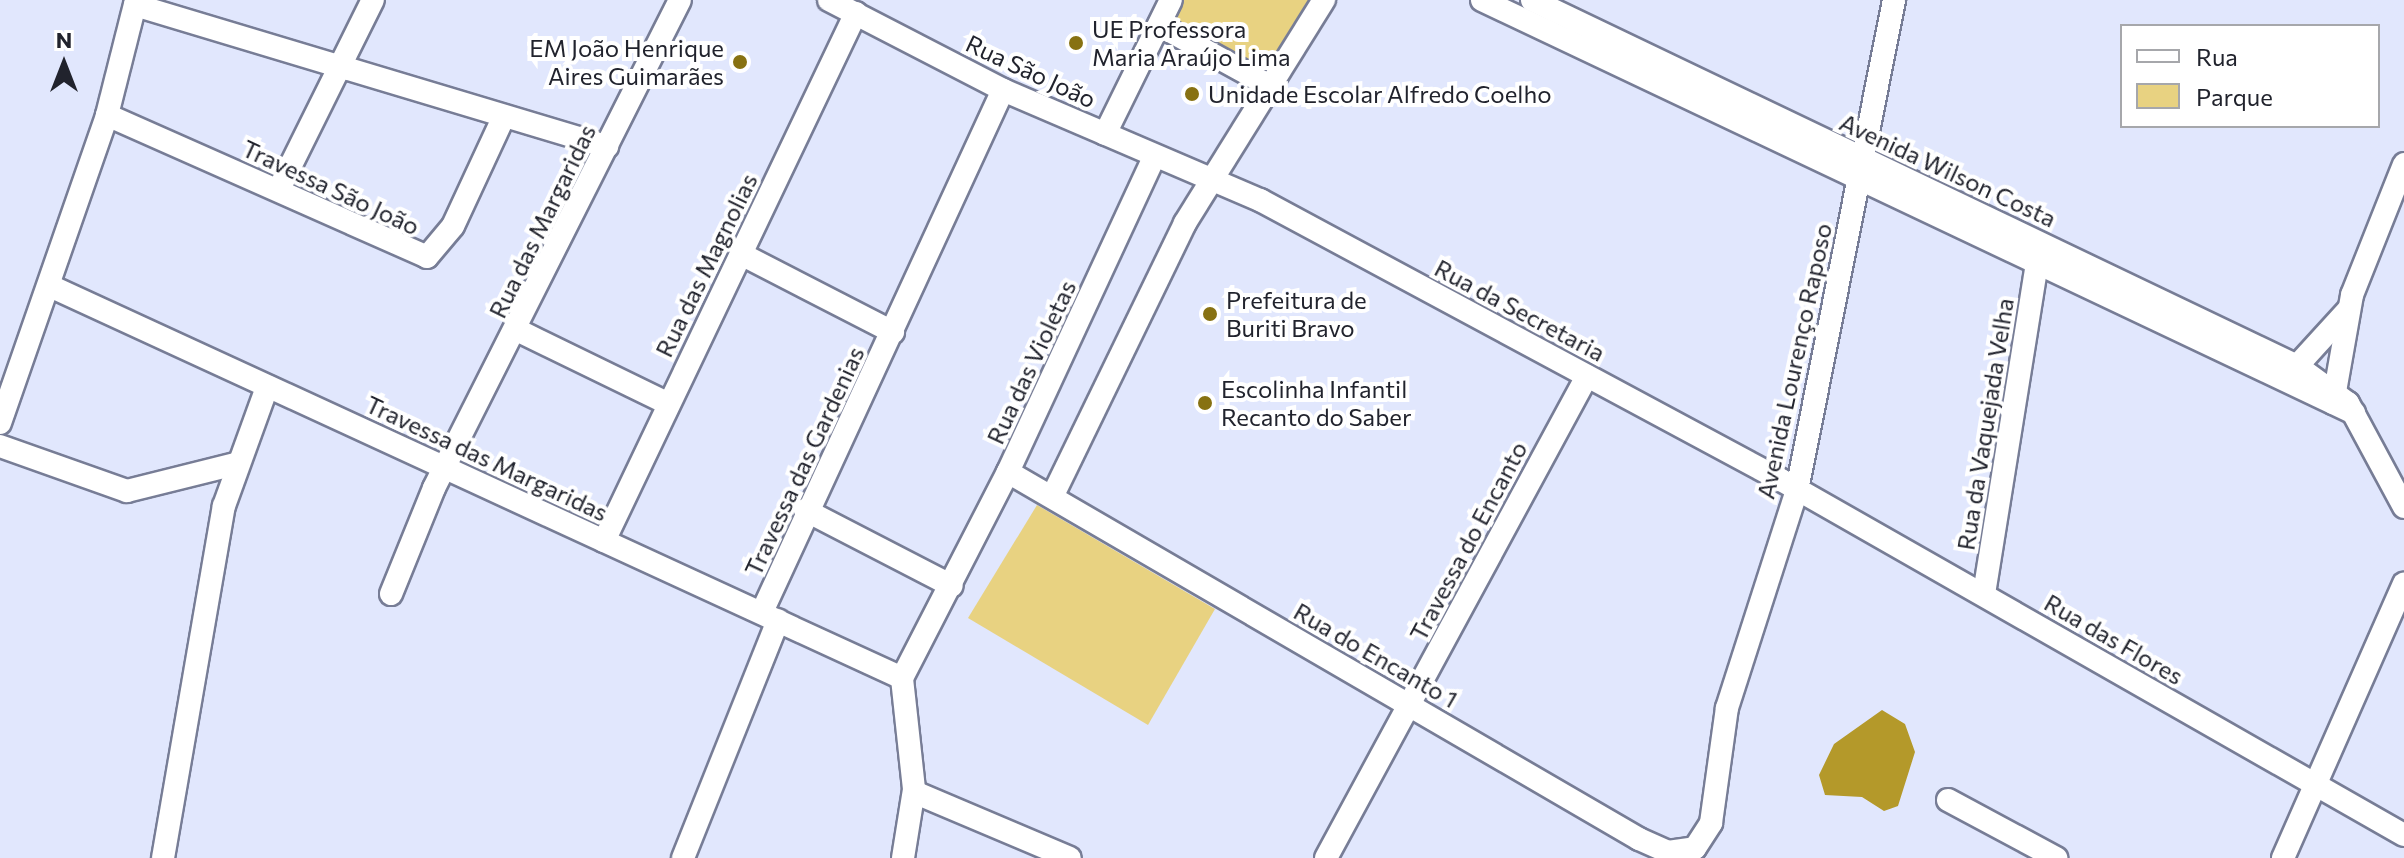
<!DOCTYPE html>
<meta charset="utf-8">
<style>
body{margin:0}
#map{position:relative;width:2404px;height:858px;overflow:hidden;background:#e1e7fd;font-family:Commissioner,sans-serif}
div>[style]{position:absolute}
.green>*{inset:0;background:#e8d281}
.water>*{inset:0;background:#b4992a}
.roads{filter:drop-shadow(2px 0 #777d96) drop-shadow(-2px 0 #777d96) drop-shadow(0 2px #777d96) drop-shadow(0 -2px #777d96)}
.minor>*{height:22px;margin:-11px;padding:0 11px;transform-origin:11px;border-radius:11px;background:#fff}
.dots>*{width:22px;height:22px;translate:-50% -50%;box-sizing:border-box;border:4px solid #fff;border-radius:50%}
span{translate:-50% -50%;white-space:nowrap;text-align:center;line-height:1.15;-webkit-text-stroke:8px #fff;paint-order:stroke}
.poi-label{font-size:24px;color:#21232d}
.left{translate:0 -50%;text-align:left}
.right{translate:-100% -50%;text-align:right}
.street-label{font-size:24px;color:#21232d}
.legend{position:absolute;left:2120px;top:24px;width:260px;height:104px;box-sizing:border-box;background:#fff;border:2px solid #a6a7ab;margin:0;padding:10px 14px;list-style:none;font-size:24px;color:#21232d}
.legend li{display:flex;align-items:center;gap:16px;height:40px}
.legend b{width:40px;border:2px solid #a6a7ab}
.north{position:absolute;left:24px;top:24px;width:80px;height:80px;-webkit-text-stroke:6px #fff;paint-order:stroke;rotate:0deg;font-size:22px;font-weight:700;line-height:32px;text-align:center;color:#21232d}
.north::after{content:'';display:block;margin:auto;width:28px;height:36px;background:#21232d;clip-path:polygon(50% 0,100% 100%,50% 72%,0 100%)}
</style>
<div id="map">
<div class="green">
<div style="clip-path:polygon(1182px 0,1311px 0,1268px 74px,1172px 20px)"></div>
<div style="clip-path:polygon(1037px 505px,1215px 609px,1148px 725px,968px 618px)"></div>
</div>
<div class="water">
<div style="clip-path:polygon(1882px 710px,1905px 724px,1915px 752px,1898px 806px,1884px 811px,1862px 797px,1825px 795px,1819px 775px,1834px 744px)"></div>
</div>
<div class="roads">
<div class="minor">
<div style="left:829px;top:0;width:196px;rotate:27.3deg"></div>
<div style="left:1003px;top:90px;width:280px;rotate:23.2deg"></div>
<div style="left:1260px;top:200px;width:591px;rotate:28.25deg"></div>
<div style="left:1781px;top:480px;width:717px;rotate:29.68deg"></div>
<div style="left:1482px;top:0;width:965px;rotate:25.34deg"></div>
<div style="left:1532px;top:0;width:848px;rotate:25.57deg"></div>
<div style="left:2297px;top:366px;width:63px;rotate:36deg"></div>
<div style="left:2348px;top:403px;width:118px;rotate:61.7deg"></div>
<div style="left:135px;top:5px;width:493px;rotate:16.7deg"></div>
<div style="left:1159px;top:25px;width:129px;rotate:28.8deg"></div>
<div style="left:107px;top:115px;width:350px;rotate:23.9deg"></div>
<div style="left:427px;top:257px;width:40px;rotate:-50deg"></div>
<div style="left:453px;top:226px;width:121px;rotate:-65.1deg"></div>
<div style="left:1105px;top:134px;width:149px;rotate:-63.8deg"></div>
<div style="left:279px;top:189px;width:211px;rotate:-63.6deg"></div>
<div style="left:741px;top:254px;width:171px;rotate:27.2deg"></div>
<div style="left:50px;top:286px;width:938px;rotate:24.71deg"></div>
<div style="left:517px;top:330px;width:167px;rotate:26deg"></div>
<div style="left:2297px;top:366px;width:76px;rotate:-47.7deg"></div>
<div style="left:2333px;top:403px;width:110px;rotate:-80deg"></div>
<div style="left:2352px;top:295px;width:141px;rotate:-68.3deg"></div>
<div style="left:0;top:423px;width:326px;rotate:-70.8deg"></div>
<div style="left:107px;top:115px;width:119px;rotate:-75.8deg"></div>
<div style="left:0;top:446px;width:135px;rotate:19.5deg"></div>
<div style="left:127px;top:491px;width:111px;rotate:-14deg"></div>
<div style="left:1008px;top:472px;width:730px;rotate:30.18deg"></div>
<div style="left:1639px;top:839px;width:32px;rotate:24deg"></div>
<div style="left:1668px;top:852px;width:27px;rotate:-8deg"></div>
<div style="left:1695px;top:848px;width:30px;rotate:-57deg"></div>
<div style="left:1711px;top:823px;width:116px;rotate:-82.1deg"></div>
<div style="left:1727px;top:708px;width:229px;rotate:-72.2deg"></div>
<div style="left:1797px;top:490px;width:500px;rotate:-78.8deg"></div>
<div style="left:1053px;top:495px;width:302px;rotate:-64.1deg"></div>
<div style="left:1185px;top:223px;width:263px;rotate:-58.1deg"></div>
<div style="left:805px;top:510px;width:165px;rotate:27.3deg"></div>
<div style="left:604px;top:541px;width:585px;rotate:-64.49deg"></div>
<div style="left:391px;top:594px;width:114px;rotate:-67.9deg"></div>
<div style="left:434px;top:488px;width:546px;rotate:-63.25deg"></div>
<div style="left:1984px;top:594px;width:336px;rotate:-80.9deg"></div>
<div style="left:762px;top:612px;width:575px;rotate:-65.22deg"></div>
<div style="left:914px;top:792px;width:169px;rotate:22.9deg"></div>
<div style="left:1948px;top:800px;width:123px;rotate:28.2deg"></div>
<div style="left:163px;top:858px;width:357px;rotate:-80.2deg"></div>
<div style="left:224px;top:506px;width:127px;rotate:-70.1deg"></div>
<div style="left:683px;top:858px;width:256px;rotate:-68.2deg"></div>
<div style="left:903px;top:858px;width:70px;rotate:-80.9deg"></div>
<div style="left:914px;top:789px;width:112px;rotate:-96.2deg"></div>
<div style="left:902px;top:678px;width:232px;rotate:-62.8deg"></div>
<div style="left:1008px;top:472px;width:346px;rotate:-65.1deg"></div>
<div style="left:1326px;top:858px;width:548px;rotate:-61.56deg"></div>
<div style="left:2283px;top:858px;width:300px;rotate:-66.2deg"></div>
</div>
</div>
<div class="dots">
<div style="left:1076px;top:43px;background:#877112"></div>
<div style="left:740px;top:62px;background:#877112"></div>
<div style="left:1192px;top:94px;background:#877112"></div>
<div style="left:1210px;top:314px;background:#877112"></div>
<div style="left:1205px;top:403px;background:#877112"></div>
</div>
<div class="poi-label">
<span class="left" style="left:1092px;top:43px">UE Professora<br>Maria Araújo Lima</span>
<span class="right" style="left:724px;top:62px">EM João Henrique<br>Aires Guimarães</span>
<span class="left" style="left:1208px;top:94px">Unidade Escolar Alfredo Coelho</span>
<span class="left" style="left:1226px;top:314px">Prefeitura de<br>Buriti Bravo</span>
<span class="left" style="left:1221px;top:403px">Escolinha Infantil<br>Recanto do Saber</span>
</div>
<div class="street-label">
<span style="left:1031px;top:71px;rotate:25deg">Rua São João</span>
<span style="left:1948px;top:170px;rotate:25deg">Avenida Wilson Costa</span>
<span style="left:331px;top:187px;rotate:25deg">Travessa São João</span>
<span style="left:542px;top:221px;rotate:-64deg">Rua das Margaridas</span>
<span style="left:706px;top:265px;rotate:-64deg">Rua das Magnolias</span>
<span style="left:1520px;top:310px;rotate:28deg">Rua da Secretaria</span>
<span style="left:1794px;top:361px;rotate:-78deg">Avenida Lourenço Raposo</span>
<span style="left:1031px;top:362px;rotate:-65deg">Rua das Violetas</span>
<span style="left:1985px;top:424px;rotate:-81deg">Rua da Vaquejada Velha</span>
<span style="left:487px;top:458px;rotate:25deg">Travessa das Margaridas</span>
<span style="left:804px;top:461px;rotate:-65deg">Travessa das Gardenias</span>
<span style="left:1468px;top:541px;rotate:-62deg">Travessa do Encanto</span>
<span style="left:2114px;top:639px;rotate:30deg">Rua das Flores</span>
<span style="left:1376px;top:655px;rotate:30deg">Rua do Encanto 1</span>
</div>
<ul class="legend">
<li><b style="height:10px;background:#fff"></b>Rua</li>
<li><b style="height:22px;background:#e8d281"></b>Parque</li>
</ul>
<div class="north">N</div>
</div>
